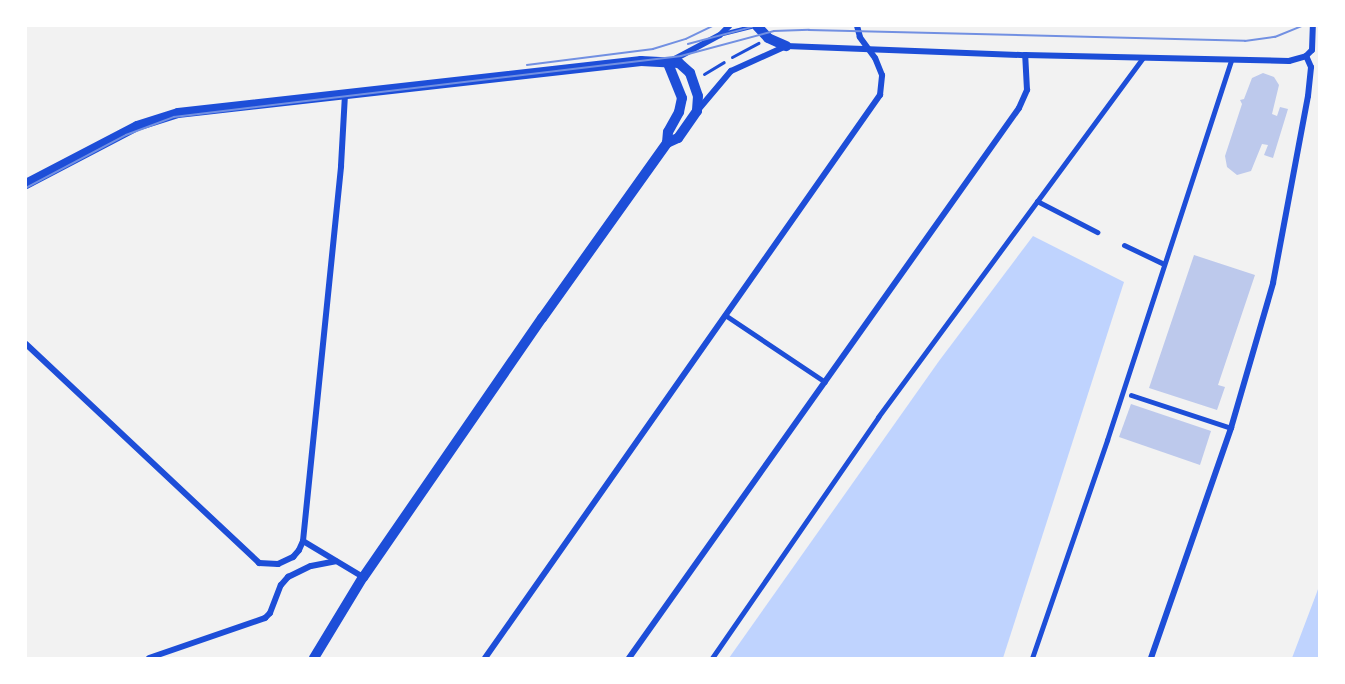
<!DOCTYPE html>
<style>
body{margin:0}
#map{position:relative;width:1345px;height:684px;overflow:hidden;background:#f2f2f2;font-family:"Source Serif 4",serif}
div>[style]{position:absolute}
.water>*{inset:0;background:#bfd3fe}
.building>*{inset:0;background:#bdc9ec}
.path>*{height:3px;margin:-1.5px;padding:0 1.5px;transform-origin:1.5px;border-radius:1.5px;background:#1d4ed8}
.service>*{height:4px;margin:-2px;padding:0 2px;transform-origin:2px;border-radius:2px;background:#1d4ed8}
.pedestrian>*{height:5px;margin:-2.5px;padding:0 2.5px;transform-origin:2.5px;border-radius:2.5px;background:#1d4ed8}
.minor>*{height:6px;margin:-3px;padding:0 3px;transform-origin:3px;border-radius:3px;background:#1d4ed8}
.tertiary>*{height:10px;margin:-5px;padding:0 5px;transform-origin:5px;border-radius:5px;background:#1d4ed8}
.tram>*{height:1.5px;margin:-0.75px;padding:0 0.75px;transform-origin:0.75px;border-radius:0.75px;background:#7290e2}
span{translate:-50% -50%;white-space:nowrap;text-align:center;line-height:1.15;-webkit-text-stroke:5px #fff;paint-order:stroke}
.frame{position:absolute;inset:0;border:27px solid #fff;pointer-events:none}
</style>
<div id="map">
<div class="water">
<div style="clip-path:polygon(1033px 236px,1124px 282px,1003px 658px,729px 658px,939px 361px)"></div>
<div style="clip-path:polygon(1319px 586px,1319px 658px,1292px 658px,1317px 592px)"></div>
</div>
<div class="building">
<div style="clip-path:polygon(1263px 73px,1274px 77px,1279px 85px,1272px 114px,1277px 116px,1280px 107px,1288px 109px,1273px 158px,1264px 155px,1268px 145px,1262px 144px,1251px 171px,1237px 175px,1227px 167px,1225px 156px,1242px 104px,1240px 100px,1244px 99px,1252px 78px)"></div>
<div style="clip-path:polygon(1194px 255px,1255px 275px,1218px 385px,1225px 387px,1217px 410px,1149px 388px)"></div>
<div style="clip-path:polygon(1131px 404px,1211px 431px,1200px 465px,1119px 437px)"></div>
</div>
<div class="path">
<div style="left:732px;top:57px;width:30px;rotate:-28deg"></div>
<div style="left:704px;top:74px;width:23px;rotate:-31deg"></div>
</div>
<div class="service">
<div style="left:723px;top:34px;width:34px;rotate:-14deg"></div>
</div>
<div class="pedestrian">
<div style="left:1037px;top:201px;width:68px;rotate:27.3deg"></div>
<div style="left:1124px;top:245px;width:44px;rotate:25.4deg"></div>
<div style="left:725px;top:315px;width:120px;rotate:33.8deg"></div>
<div style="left:1131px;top:395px;width:105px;rotate:18.3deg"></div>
<div style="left:712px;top:658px;width:293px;rotate:-55.4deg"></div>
<div style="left:878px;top:417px;width:446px;rotate:-53.6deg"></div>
<div style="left:1032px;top:658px;width:231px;rotate:-71deg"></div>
<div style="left:1107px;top:440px;width:400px;rotate:-71.9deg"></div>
</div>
<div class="minor">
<div style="left:671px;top:61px;width:55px;rotate:-28deg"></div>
<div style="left:720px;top:35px;width:13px;rotate:-45deg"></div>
<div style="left:698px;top:110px;width:51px;rotate:-49.8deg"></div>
<div style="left:731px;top:71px;width:60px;rotate:-24.4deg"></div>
<div style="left:786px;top:46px;width:239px;rotate:2.2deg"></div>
<div style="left:1025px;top:55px;width:264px;rotate:1.3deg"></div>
<div style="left:1289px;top:61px;width:18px;rotate:-16deg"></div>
<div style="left:1306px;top:56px;width:8px;rotate:-45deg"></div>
<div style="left:1312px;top:50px;width:24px;rotate:-88deg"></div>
<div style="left:26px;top:344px;width:320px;rotate:43.2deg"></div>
<div style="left:259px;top:563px;width:19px;rotate:3deg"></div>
<div style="left:278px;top:564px;width:17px;rotate:-25deg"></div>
<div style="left:293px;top:557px;width:9px;rotate:-49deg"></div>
<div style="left:299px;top:550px;width:10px;rotate:-66deg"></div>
<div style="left:303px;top:541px;width:377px;rotate:-84.2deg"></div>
<div style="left:341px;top:166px;width:72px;rotate:-86.8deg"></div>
<div style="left:303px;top:541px;width:70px;rotate:31deg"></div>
<div style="left:149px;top:658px;width:123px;rotate:-19deg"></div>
<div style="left:265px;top:618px;width:7px;rotate:-45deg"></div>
<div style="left:270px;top:613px;width:30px;rotate:-69deg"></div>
<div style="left:281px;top:585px;width:11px;rotate:-49deg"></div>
<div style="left:288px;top:577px;width:25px;rotate:-26deg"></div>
<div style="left:311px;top:566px;width:25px;rotate:-11deg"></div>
<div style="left:485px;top:658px;width:688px;rotate:-54.95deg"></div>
<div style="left:880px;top:95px;width:20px;rotate:-84deg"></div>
<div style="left:882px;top:75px;width:18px;rotate:-112deg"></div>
<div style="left:875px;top:58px;width:26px;rotate:-126deg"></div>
<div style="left:860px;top:37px;width:11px;rotate:-105deg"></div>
<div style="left:629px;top:658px;width:674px;rotate:-54.66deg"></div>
<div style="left:1019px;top:108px;width:20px;rotate:-66deg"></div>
<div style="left:1027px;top:90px;width:35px;rotate:-93deg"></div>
<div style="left:1151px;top:658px;width:244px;rotate:-70.8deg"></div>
<div style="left:1231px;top:428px;width:151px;rotate:-73.8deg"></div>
<div style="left:1273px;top:283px;width:190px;rotate:-79.4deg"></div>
<div style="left:1308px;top:96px;width:29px;rotate:-84deg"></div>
<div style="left:1311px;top:67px;width:12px;rotate:-114deg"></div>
</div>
<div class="tertiary">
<div style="left:757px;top:26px;width:16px;rotate:47deg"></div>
<div style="left:768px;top:38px;width:20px;rotate:24deg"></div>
<div style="left:667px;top:143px;width:11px;rotate:-85deg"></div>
<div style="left:668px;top:132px;width:23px;rotate:-61deg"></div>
<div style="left:679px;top:112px;width:14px;rotate:-78deg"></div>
<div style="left:682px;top:98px;width:38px;rotate:-112deg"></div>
<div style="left:26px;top:184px;width:125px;rotate:-27.6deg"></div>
<div style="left:137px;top:126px;width:43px;rotate:-17.6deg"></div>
<div style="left:178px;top:113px;width:466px;rotate:-6.4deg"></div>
<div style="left:641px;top:61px;width:38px;rotate:3deg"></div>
<div style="left:679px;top:63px;width:15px;rotate:42deg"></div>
<div style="left:690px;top:73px;width:24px;rotate:71deg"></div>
<div style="left:698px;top:96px;width:15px;rotate:94deg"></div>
<div style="left:697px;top:111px;width:33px;rotate:125deg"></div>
<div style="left:678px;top:138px;width:12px;rotate:156deg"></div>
<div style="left:667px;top:143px;width:215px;rotate:125.5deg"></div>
<div style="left:542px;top:318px;width:315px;rotate:124.6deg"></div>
<div style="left:363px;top:577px;width:95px;rotate:121.2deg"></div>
</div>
<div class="tram">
<div style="left:688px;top:44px;width:66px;rotate:-14.9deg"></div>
<div style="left:527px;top:65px;width:127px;rotate:-7.2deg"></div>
<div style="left:653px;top:49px;width:34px;rotate:-17deg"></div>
<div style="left:686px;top:39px;width:30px;rotate:-26deg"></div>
<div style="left:26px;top:188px;width:113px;rotate:-27.9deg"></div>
<div style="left:126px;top:135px;width:51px;rotate:-20.6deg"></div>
<div style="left:174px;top:117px;width:511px;rotate:-6.86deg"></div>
<div style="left:681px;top:56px;width:96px;rotate:-15deg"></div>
<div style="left:774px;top:31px;width:35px;rotate:-2deg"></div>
<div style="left:809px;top:30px;width:436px;rotate:1.4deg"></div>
<div style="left:1245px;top:41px;width:30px;rotate:-8deg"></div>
<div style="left:1275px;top:37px;width:29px;rotate:-22deg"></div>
</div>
<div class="frame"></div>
</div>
